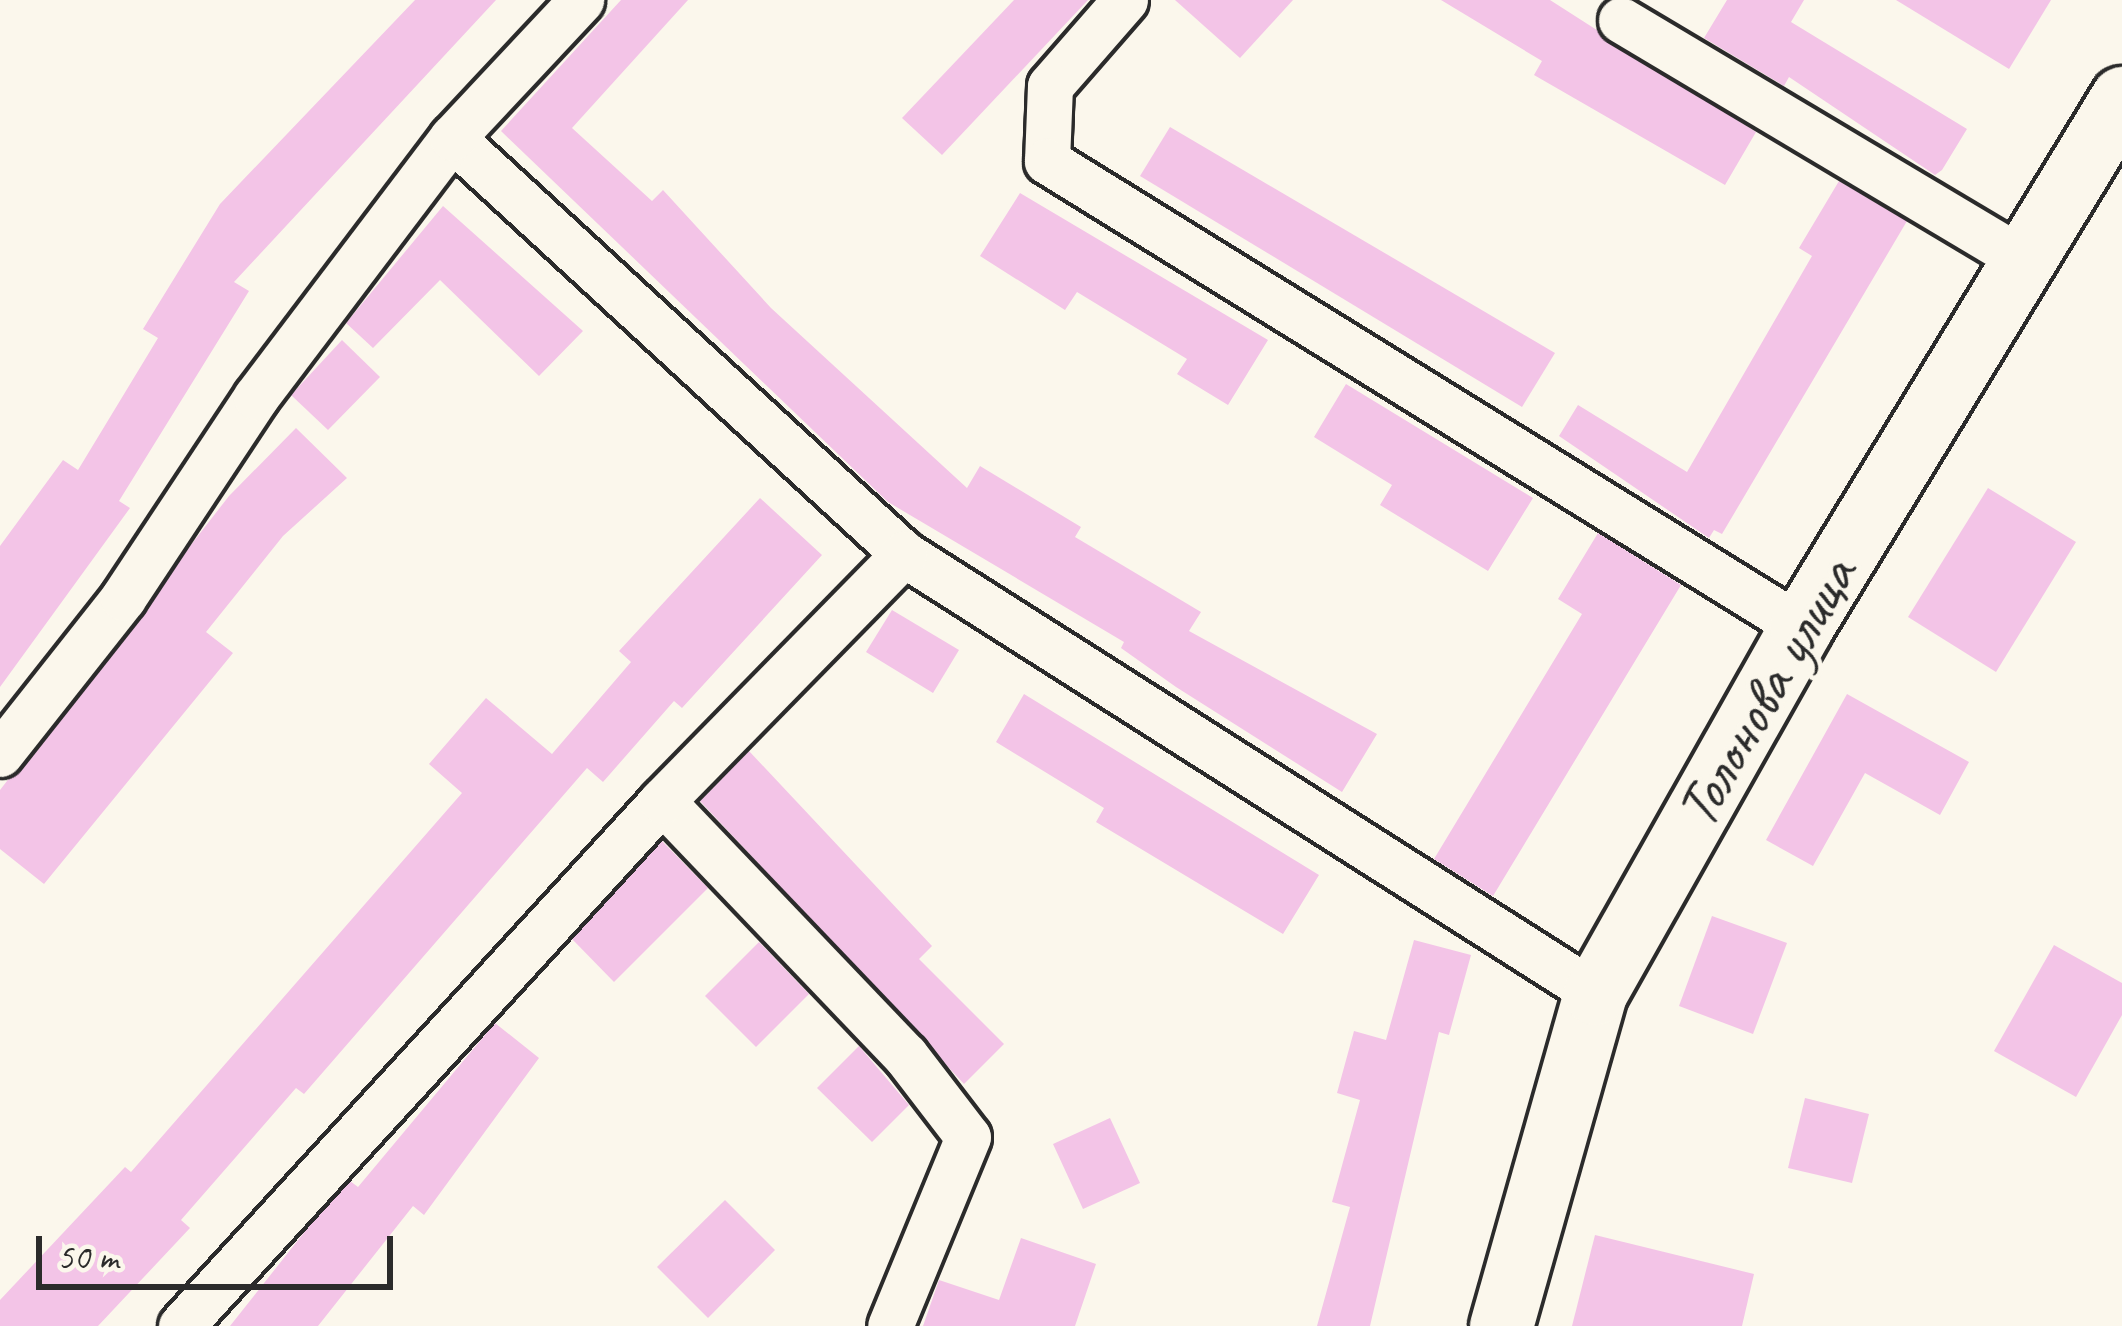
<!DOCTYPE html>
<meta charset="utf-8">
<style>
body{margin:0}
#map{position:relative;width:2122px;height:1326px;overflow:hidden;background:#fbf7ec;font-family:Caveat,sans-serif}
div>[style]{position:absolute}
.building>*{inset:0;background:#f3c4e7}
.roads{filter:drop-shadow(3px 0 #2b2b2b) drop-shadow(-3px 0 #2b2b2b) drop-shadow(0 3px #2b2b2b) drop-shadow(0 -3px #2b2b2b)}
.minor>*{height:45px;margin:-22.5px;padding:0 22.5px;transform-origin:22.5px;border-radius:22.5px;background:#fbf7ec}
.secondary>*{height:63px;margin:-31.5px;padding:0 31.5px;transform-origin:31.5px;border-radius:31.5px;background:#fbf7ec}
span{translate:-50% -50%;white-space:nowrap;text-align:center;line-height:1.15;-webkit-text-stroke:10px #fbf7ec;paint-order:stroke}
.street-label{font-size:60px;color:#2b2b2b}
.scale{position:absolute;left:36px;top:1236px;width:357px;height:54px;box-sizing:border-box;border:6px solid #2b2b2b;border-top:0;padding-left:15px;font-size:36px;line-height:42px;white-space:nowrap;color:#2b2b2b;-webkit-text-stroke:9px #fbf7ec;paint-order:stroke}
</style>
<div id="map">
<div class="building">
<div style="clip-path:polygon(415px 0,496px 0,234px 282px,249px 291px,119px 501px,130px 508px,0 687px,0 546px,63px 460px,78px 470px,158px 338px,143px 329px,220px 204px)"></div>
<div style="clip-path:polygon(621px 0,688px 0,572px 128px,652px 201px,663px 190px,771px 308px,967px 488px,980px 466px,1081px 527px,1075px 537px,1201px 612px,1189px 631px,1377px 734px,1342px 792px,1176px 687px,1121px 648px,1124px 642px,888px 502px,501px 131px)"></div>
<div style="clip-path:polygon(1014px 0,1088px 0,942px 155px,902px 118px)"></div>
<div style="clip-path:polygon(1175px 0,1293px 0,1240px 58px)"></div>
<div style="clip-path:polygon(1441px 0,1550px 0,1756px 132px,1725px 185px,1534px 75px,1542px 61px)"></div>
<div style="clip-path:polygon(1727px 0,1804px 0,1791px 22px,1967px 129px,1942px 170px,1935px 175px,1789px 77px,1784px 86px,1704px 38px)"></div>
<div style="clip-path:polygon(1896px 0,2051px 0,2009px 69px)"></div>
<div style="clip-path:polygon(1170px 127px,1555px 353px,1522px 407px,1140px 176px)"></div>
<div style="clip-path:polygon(1839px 181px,1907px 221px,1722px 534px,1714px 530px,1709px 538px,1559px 436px,1578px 405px,1687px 472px,1812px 256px,1799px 248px)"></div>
<div style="clip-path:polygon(1020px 193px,1268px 340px,1228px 405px,1177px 374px,1187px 359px,1077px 292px,1065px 310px,980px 256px)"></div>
<div style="clip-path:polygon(443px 206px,583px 331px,539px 376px,440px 280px,373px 348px,346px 323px)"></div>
<div style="clip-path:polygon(342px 340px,380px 377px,328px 430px,291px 395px)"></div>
<div style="clip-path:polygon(1346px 384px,1533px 498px,1488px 571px,1380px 505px,1392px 485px,1314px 437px)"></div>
<div style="clip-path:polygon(296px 428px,347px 478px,283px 536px,206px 632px,233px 653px,44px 884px,0 849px,0 790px,229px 496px)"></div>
<div style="clip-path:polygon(1988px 488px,2076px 542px,1996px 672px,1908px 617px)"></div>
<div style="clip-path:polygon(760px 498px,822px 555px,682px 708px,674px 701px,603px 782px,587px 768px,304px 1094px,296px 1088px,181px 1220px,190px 1228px,98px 1326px,0 1326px,0 1300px,125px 1167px,131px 1172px,462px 793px,429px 764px,486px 698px,552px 754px,631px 662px,619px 651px)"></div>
<div style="clip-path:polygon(1598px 533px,1681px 585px,1493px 896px,1434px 859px,1582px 614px,1558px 599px)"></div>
<div style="clip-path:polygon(892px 610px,959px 650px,933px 693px,866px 652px)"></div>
<div style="clip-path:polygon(1024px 694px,1319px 875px,1283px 934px,1096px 822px,1104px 808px,996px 742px)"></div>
<div style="clip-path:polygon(1847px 694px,1969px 762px,1940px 815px,1865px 773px,1813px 866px,1766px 840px)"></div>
<div style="clip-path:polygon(749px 751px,932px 946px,919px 959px,1004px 1044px,964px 1084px,700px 801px)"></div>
<div style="clip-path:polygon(662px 841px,708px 888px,614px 982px,572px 939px)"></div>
<div style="clip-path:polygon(1712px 916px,1787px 943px,1753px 1034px,1679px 1006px)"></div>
<div style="clip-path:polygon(1414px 940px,1471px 955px,1449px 1035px,1439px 1032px,1370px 1326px,1317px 1326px,1350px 1207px,1332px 1202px,1360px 1100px,1337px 1093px,1354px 1031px,1386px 1040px)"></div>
<div style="clip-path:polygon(759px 942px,809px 994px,756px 1047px,705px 996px)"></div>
<div style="clip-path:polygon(2054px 945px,2122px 983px,2122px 1015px,2076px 1097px,1994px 1051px)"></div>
<div style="clip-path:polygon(495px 1023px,539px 1058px,424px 1215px,413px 1206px,318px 1326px,230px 1326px,310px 1225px,350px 1181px,358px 1187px)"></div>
<div style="clip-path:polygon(859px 1046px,909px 1105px,872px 1142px,817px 1088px)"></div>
<div style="clip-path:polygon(1805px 1098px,1869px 1114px,1852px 1183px,1788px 1168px)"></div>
<div style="clip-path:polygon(1110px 1118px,1140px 1183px,1083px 1209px,1053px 1144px)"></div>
<div style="clip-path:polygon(725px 1200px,775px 1250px,708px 1318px,657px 1267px)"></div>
<div style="clip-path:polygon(1595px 1235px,1754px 1274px,1742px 1326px,1572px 1326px)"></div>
<div style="clip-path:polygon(1021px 1238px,1096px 1264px,1075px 1326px,923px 1326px,939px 1280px,999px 1300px)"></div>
</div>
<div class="roads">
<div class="minor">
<div style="left:1125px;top:0;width:114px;rotate:131.1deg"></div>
<div style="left:1050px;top:86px;width:75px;rotate:92.3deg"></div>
<div style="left:1047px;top:161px;width:886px;rotate:31.72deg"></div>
<div style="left:1621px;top:20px;width:463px;rotate:30.8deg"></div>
<div style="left:452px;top:138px;width:614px;rotate:42.63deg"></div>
<div style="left:904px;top:554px;width:819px;rotate:32.43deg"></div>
<div style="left:0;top:754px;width:199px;rotate:-51.7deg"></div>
<div style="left:123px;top:598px;width:241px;rotate:-56.5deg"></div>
<div style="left:256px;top:397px;width:325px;rotate:-52.9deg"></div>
<div style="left:452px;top:138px;width:189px;rotate:-46.9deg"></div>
<div style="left:662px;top:801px;width:352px;rotate:46.3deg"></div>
<div style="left:905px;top:1055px;width:103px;rotate:52.5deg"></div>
<div style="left:968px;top:1137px;width:204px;rotate:112.4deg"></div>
<div style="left:181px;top:1326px;width:712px;rotate:-47.5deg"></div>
<div style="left:662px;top:801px;width:346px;rotate:-45.6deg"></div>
</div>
<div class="secondary">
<div style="left:1501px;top:1326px;width:346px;rotate:-74.2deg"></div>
<div style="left:1595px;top:993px;width:420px;rotate:-60.6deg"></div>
<div style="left:1801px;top:627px;width:619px;rotate:-58.75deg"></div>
</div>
</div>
<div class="street-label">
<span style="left:1766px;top:692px;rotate:-60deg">Толонова улица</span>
</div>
<div class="scale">50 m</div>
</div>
